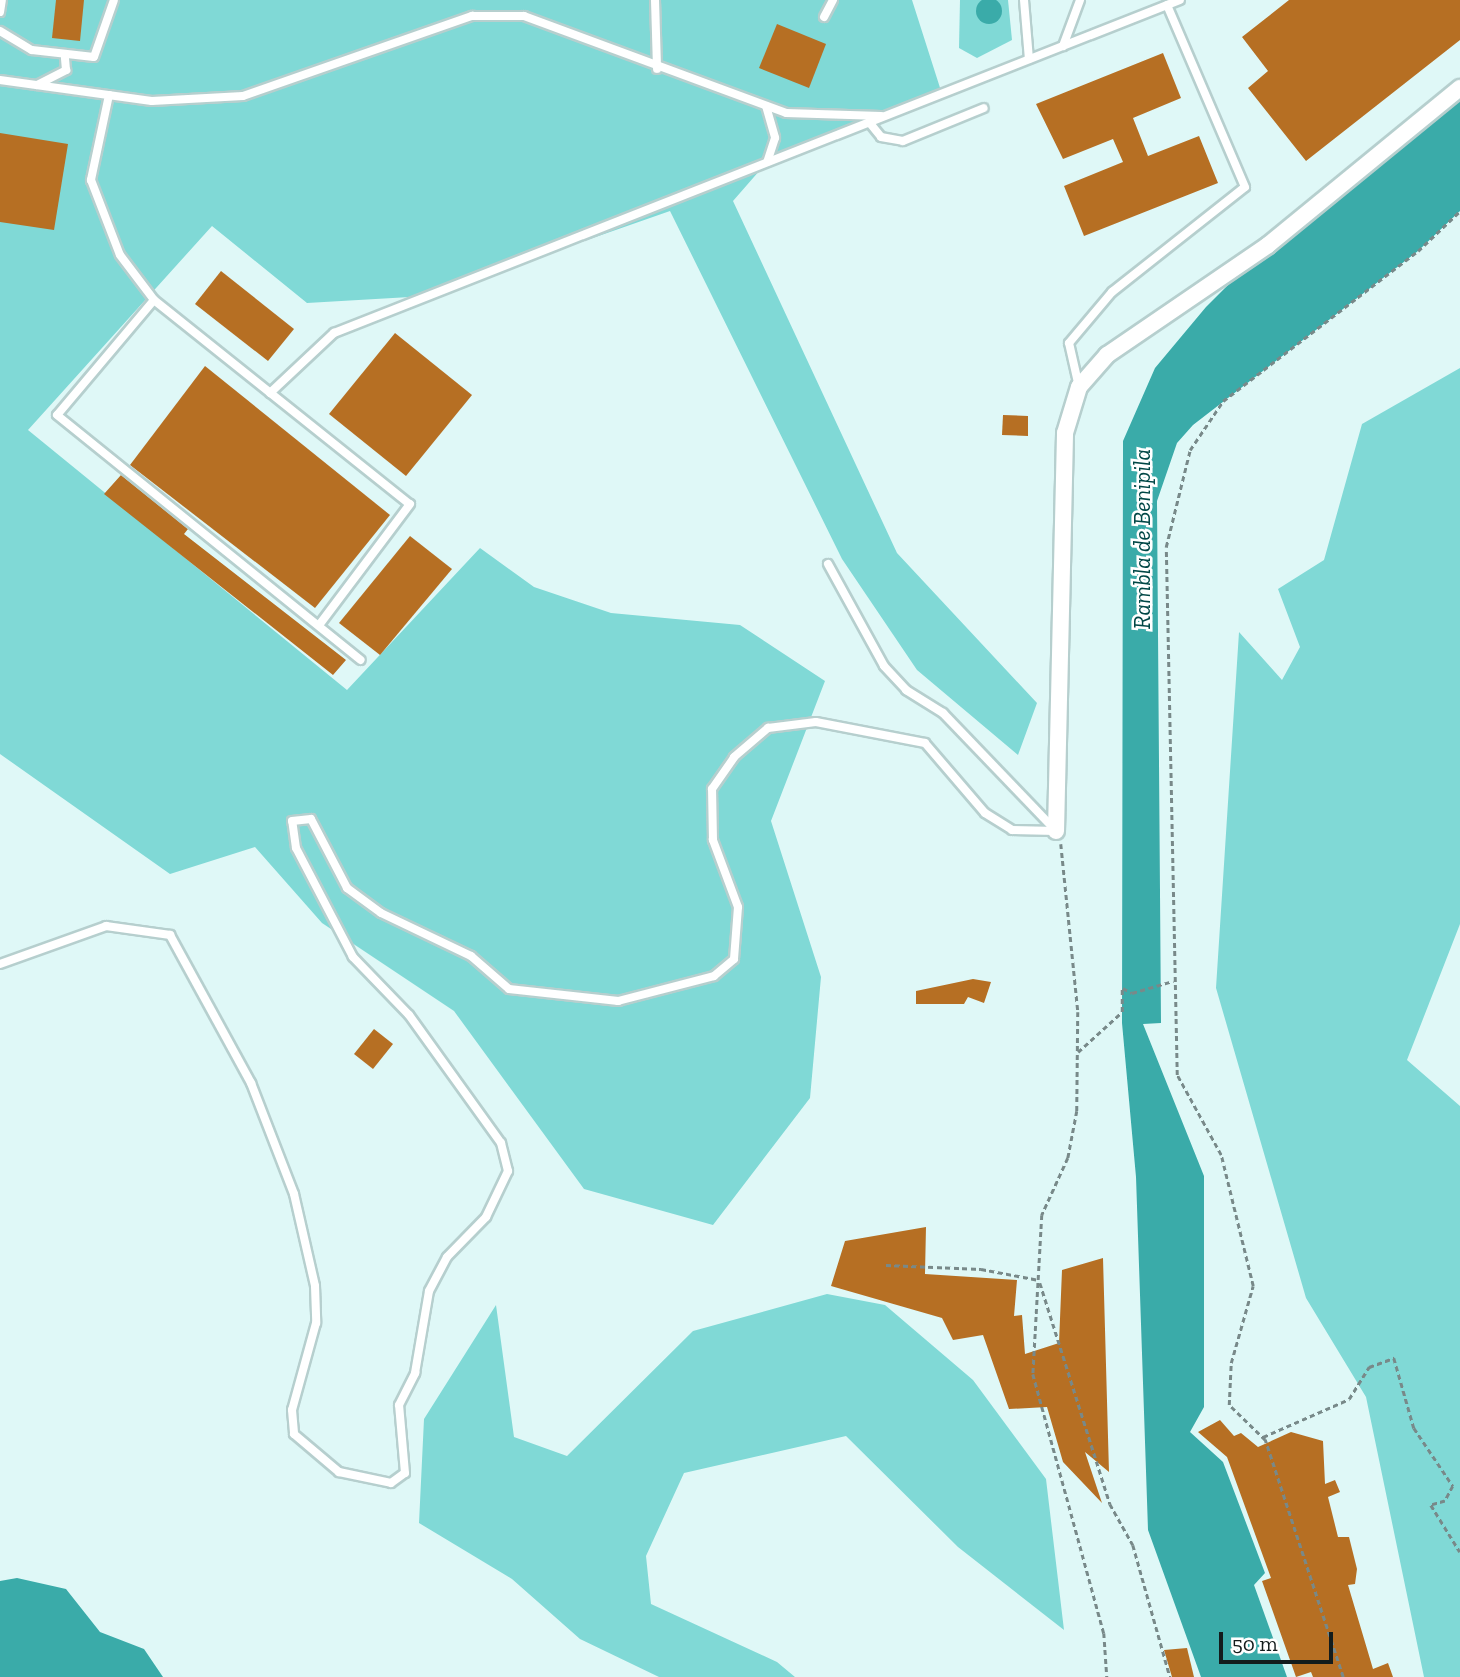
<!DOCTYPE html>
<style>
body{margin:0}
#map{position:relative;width:1460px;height:1677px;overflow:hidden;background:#dff8f7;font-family:"Zilla Slab",serif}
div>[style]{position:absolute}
.green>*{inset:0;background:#80d9d6}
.water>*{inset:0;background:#3aaba9}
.round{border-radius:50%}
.building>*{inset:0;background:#b66f23}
.path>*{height:2.5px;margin-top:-1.25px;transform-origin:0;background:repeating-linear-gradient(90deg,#788989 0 5px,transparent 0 8.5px)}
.roads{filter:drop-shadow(2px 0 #b6cfce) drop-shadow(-2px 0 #b6cfce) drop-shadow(0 2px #b6cfce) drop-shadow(0 -2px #b6cfce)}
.lane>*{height:8px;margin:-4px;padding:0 4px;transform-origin:4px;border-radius:4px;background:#fff}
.street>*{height:16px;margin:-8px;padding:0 8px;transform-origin:8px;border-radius:8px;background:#fff}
span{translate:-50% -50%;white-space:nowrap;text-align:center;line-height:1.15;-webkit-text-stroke:5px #fff;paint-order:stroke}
.water-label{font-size:23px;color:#004746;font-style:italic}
.scale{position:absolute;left:1219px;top:1632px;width:114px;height:32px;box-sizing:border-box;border:4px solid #131c1c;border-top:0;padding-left:9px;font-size:21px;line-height:24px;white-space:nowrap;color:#131c1c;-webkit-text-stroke:5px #fff;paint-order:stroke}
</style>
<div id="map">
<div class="green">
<div style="clip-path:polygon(0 0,912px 0,942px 94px,767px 162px,733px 201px,897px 553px,1037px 703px,1018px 755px,917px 670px,842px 559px,670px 211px,427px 296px,307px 303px,212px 226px,28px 430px,347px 690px,480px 548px,534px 587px,611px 613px,740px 625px,825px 681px,771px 821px,821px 977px,810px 1098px,713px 1225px,584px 1189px,454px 1011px,322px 923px,255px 847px,170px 874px,0 754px)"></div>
<div style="clip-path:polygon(960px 0,1008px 0,1012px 40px,977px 58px,959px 48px)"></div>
<div style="clip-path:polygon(1460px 368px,1460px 924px,1407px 1060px,1460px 1106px,1460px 1677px,1424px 1677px,1366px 1397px,1306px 1298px,1216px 988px,1239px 632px,1282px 680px,1300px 647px,1278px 589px,1324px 560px,1362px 424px)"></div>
<div style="clip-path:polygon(827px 1294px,885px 1305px,973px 1380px,1046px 1479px,1064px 1630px,958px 1547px,846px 1436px,684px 1473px,646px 1556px,651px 1604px,777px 1662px,795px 1677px,659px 1677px,580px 1639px,512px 1579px,419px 1523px,424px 1419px,496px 1305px,514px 1437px,567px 1456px,693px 1331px)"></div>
</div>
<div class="water">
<div class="round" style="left:976px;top:-2px;width:26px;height:26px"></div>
<div style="clip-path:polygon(1460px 88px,1460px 211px,1418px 251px,1193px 425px,1177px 443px,1157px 501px,1161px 1023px,1143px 1024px,1204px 1176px,1204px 1407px,1190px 1432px,1223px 1462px,1265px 1573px,1254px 1585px,1287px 1677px,1201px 1677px,1148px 1530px,1136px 1177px,1122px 1023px,1123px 441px,1155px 368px,1206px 307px,1268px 245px)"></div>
<div style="clip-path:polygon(17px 1578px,66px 1589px,100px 1632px,144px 1649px,163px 1677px,0 1677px,0 1581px)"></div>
</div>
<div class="building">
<div style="clip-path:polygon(56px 0,84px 0,80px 41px,52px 38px)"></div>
<div style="clip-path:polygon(1289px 0,1460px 0,1460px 40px,1306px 161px,1248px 88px,1268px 71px,1242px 37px)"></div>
<div style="clip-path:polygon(777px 24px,826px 44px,809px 88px,759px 68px)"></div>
<div style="clip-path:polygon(1163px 53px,1181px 98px,1133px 118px,1148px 156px,1199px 136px,1218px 183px,1084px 236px,1064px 186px,1123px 162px,1113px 139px,1063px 159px,1036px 104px)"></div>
<div style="clip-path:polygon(0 133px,68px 144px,54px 230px,0 222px)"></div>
<div style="clip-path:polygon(221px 271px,294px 329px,268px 361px,195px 304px)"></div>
<div style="clip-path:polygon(395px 333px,472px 395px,406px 476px,329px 414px)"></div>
<div style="clip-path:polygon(205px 366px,390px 515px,315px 608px,130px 465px)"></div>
<div style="clip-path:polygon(1003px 415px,1028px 416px,1028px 436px,1002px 435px)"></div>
<div style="clip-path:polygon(121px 475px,188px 529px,184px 534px,346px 660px,333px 675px,104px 494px)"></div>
<div style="clip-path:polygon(410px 536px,452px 569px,380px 655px,339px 623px)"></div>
<div style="clip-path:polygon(973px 979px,991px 982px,984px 1003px,968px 997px,964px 1004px,916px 1004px,916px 991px)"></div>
<div style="clip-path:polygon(374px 1029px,393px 1044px,373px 1069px,354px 1054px)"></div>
<div style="clip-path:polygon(926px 1227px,925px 1274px,1017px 1280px,1014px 1316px,1022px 1315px,1025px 1354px,1059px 1343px,1062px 1270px,1103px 1258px,1109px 1472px,1085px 1452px,1102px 1503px,1063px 1462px,1047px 1407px,1009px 1409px,983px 1335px,953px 1340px,942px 1318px,831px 1286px,845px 1241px)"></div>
<div style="clip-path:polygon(1220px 1420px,1234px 1436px,1241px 1433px,1258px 1447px,1291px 1432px,1323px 1441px,1325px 1484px,1335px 1480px,1340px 1492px,1328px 1497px,1338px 1537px,1349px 1537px,1357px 1569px,1355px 1584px,1348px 1585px,1373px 1669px,1388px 1663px,1393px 1677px,1313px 1677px,1311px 1672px,1296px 1677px,1262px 1581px,1271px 1578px,1227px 1457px,1198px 1432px)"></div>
<div style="clip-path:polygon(1187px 1648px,1194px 1677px,1172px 1677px,1164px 1650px)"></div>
</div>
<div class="path">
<div style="left:1061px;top:844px;width:169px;rotate:84.2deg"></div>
<div style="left:1078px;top:1012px;width:99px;rotate:90.6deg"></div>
<div style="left:1077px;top:1111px;width:48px;rotate:100.8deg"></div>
<div style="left:1068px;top:1158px;width:63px;rotate:114.5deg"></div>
<div style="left:1042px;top:1215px;width:159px;rotate:93.2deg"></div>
<div style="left:1033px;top:1374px;width:269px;rotate:74.7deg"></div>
<div style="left:1104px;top:1633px;width:44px;rotate:86.1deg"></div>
<div style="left:1123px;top:988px;width:10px;rotate:29deg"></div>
<div style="left:1132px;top:993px;width:43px;rotate:-16.3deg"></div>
<div style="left:1078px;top:1052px;width:59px;rotate:-42.3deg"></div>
<div style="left:1122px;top:1012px;width:25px;rotate:-90deg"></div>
<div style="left:886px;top:1265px;width:95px;rotate:2.4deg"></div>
<div style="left:981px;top:1269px;width:59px;rotate:10.7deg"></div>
<div style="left:1040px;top:1283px;width:232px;rotate:72.4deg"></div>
<div style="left:1110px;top:1504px;width:47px;rotate:60.7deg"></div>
<div style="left:1133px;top:1545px;width:137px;rotate:74.3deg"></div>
<div style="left:1263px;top:1437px;width:94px;rotate:-23.8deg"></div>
<div style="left:1349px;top:1399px;width:38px;rotate:-58deg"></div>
<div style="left:1369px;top:1367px;width:27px;rotate:-20deg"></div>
<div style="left:1394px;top:1358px;width:73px;rotate:74.1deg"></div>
<div style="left:1414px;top:1428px;width:70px;rotate:56.1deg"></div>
<div style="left:1453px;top:1486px;width:17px;rotate:118deg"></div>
<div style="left:1445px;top:1501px;width:15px;rotate:164deg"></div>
<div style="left:1431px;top:1505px;width:55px;rotate:58.3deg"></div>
<div style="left:1343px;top:1677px;width:250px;rotate:-108.2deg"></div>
<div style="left:1265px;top:1440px;width:50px;rotate:-135.8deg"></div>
<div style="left:1229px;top:1405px;width:42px;rotate:-87.3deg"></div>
<div style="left:1231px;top:1363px;width:80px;rotate:-74.1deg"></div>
<div style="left:1253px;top:1286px;width:135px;rotate:-103.7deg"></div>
<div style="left:1221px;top:1155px;width:91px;rotate:-118.8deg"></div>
<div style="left:1177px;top:1075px;width:528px;rotate:-91.19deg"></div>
<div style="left:1166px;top:547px;width:100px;rotate:-76.1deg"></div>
<div style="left:1190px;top:450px;width:59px;rotate:-56deg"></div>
<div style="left:1223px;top:401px;width:246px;rotate:-37.6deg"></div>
<div style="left:1418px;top:251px;width:58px;rotate:-43.6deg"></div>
</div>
<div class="roads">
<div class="lane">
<div style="left:655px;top:0;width:69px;rotate:88.3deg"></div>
<div style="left:1024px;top:0;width:59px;rotate:85.2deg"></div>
<div style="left:0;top:12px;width:12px;rotate:-81deg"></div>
<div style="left:824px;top:17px;width:19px;rotate:-62deg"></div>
<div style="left:0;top:31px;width:37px;rotate:31deg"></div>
<div style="left:32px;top:50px;width:62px;rotate:6.4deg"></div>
<div style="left:94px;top:57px;width:60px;rotate:-70.7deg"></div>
<div style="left:1063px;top:46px;width:49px;rotate:-69.7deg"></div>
<div style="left:0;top:80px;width:153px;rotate:7.9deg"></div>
<div style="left:152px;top:101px;width:91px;rotate:-3.1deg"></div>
<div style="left:243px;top:96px;width:243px;rotate:-19.3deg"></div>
<div style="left:472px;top:16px;width:52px"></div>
<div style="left:524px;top:16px;width:279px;rotate:20.3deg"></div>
<div style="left:786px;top:113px;width:95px;rotate:1.8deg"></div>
<div style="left:37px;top:85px;width:33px;rotate:-27deg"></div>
<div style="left:66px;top:70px;width:12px;rotate:-95deg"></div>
<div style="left:109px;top:95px;width:87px;rotate:102deg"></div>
<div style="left:91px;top:180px;width:80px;rotate:68.9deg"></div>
<div style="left:120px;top:255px;width:56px;rotate:52.9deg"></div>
<div style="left:154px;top:300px;width:327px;rotate:38.6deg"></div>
<div style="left:410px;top:504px;width:151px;rotate:126.9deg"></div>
<div style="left:766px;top:106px;width:33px;rotate:74deg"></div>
<div style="left:775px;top:138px;width:25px;rotate:108deg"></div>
<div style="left:869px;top:122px;width:19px;rotate:51deg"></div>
<div style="left:881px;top:137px;width:22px;rotate:10deg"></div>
<div style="left:903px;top:141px;width:87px;rotate:-22.2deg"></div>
<div style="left:154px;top:300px;width:150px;rotate:130.1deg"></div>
<div style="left:57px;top:415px;width:390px;rotate:38.9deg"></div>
<div style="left:1079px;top:387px;width:45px;rotate:-102.8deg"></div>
<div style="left:1069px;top:343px;width:67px;rotate:-49.9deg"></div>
<div style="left:1112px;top:292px;width:169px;rotate:-38.3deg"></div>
<div style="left:1245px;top:187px;width:198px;rotate:-113.2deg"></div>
<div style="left:270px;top:393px;width:88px;rotate:-43.2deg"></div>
<div style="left:334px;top:333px;width:909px;rotate:-21.49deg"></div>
<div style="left:828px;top:564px;width:116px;rotate:61.2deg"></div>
<div style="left:884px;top:666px;width:33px;rotate:47deg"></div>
<div style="left:906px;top:690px;width:44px;rotate:31.9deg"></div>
<div style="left:943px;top:713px;width:163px;rotate:46.2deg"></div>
<div style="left:0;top:964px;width:113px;rotate:-19.7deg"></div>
<div style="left:106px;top:926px;width:65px;rotate:8deg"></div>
<div style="left:170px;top:935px;width:169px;rotate:61.3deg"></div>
<div style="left:251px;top:1083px;width:119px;rotate:68.8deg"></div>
<div style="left:294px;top:1194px;width:94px;rotate:77.1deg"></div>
<div style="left:315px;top:1286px;width:37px;rotate:88deg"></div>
<div style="left:316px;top:1323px;width:90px;rotate:105.4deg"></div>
<div style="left:292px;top:1410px;width:24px;rotate:85deg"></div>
<div style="left:294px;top:1434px;width:59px;rotate:40.2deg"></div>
<div style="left:339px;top:1472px;width:53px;rotate:11.9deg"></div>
<div style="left:391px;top:1483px;width:17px;rotate:-36deg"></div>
<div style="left:405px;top:1473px;width:68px;rotate:-95deg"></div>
<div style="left:399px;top:1405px;width:36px;rotate:-63deg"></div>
<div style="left:415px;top:1373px;width:83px;rotate:-80.3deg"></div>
<div style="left:429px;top:1291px;width:38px;rotate:-62deg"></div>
<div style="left:447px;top:1257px;width:56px;rotate:-45.7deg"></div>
<div style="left:486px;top:1217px;width:51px;rotate:-64.4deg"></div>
<div style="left:508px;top:1171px;width:29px;rotate:-104deg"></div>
<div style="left:501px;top:1143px;width:158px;rotate:-125.7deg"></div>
<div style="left:409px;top:1015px;width:81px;rotate:-134deg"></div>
<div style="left:353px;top:957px;width:123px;rotate:-117.6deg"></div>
<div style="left:296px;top:848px;width:27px;rotate:-98deg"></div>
<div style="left:292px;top:821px;width:19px;rotate:-6deg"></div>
<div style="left:311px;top:819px;width:78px;rotate:62.4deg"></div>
<div style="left:347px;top:888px;width:42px;rotate:36.3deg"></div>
<div style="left:381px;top:913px;width:100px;rotate:25.5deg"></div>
<div style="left:471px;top:956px;width:50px;rotate:41deg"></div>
<div style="left:509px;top:989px;width:110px;rotate:6.3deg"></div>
<div style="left:618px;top:1001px;width:99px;rotate:-14.6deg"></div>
<div style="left:714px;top:976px;width:26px;rotate:-40deg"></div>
<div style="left:734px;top:959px;width:52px;rotate:-85.6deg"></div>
<div style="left:738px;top:907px;width:72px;rotate:-110.5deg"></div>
<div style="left:713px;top:840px;width:51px;rotate:-91.1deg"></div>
<div style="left:712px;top:789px;width:39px;rotate:-55deg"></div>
<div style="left:734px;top:757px;width:45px;rotate:-40.5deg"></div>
<div style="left:768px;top:728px;width:48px;rotate:-7.1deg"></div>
<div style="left:816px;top:722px;width:111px;rotate:10.9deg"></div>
<div style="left:925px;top:743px;width:92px;rotate:49.4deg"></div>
<div style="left:985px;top:813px;width:32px;rotate:32deg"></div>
<div style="left:1012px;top:830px;width:44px;rotate:1.3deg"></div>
</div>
<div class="street">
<div style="left:1056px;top:831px;width:398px;rotate:-88.7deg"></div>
<div style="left:1065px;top:433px;width:48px;rotate:-73.1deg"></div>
<div style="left:1079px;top:387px;width:43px;rotate:-48.8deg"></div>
<div style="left:1107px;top:355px;width:195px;rotate:-34.3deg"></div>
<div style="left:1268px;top:245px;width:248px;rotate:-39.3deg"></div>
</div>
</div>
<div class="water-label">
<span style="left:1142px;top:539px;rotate:-90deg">Rambla de Benipila</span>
</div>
<div class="scale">50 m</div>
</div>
